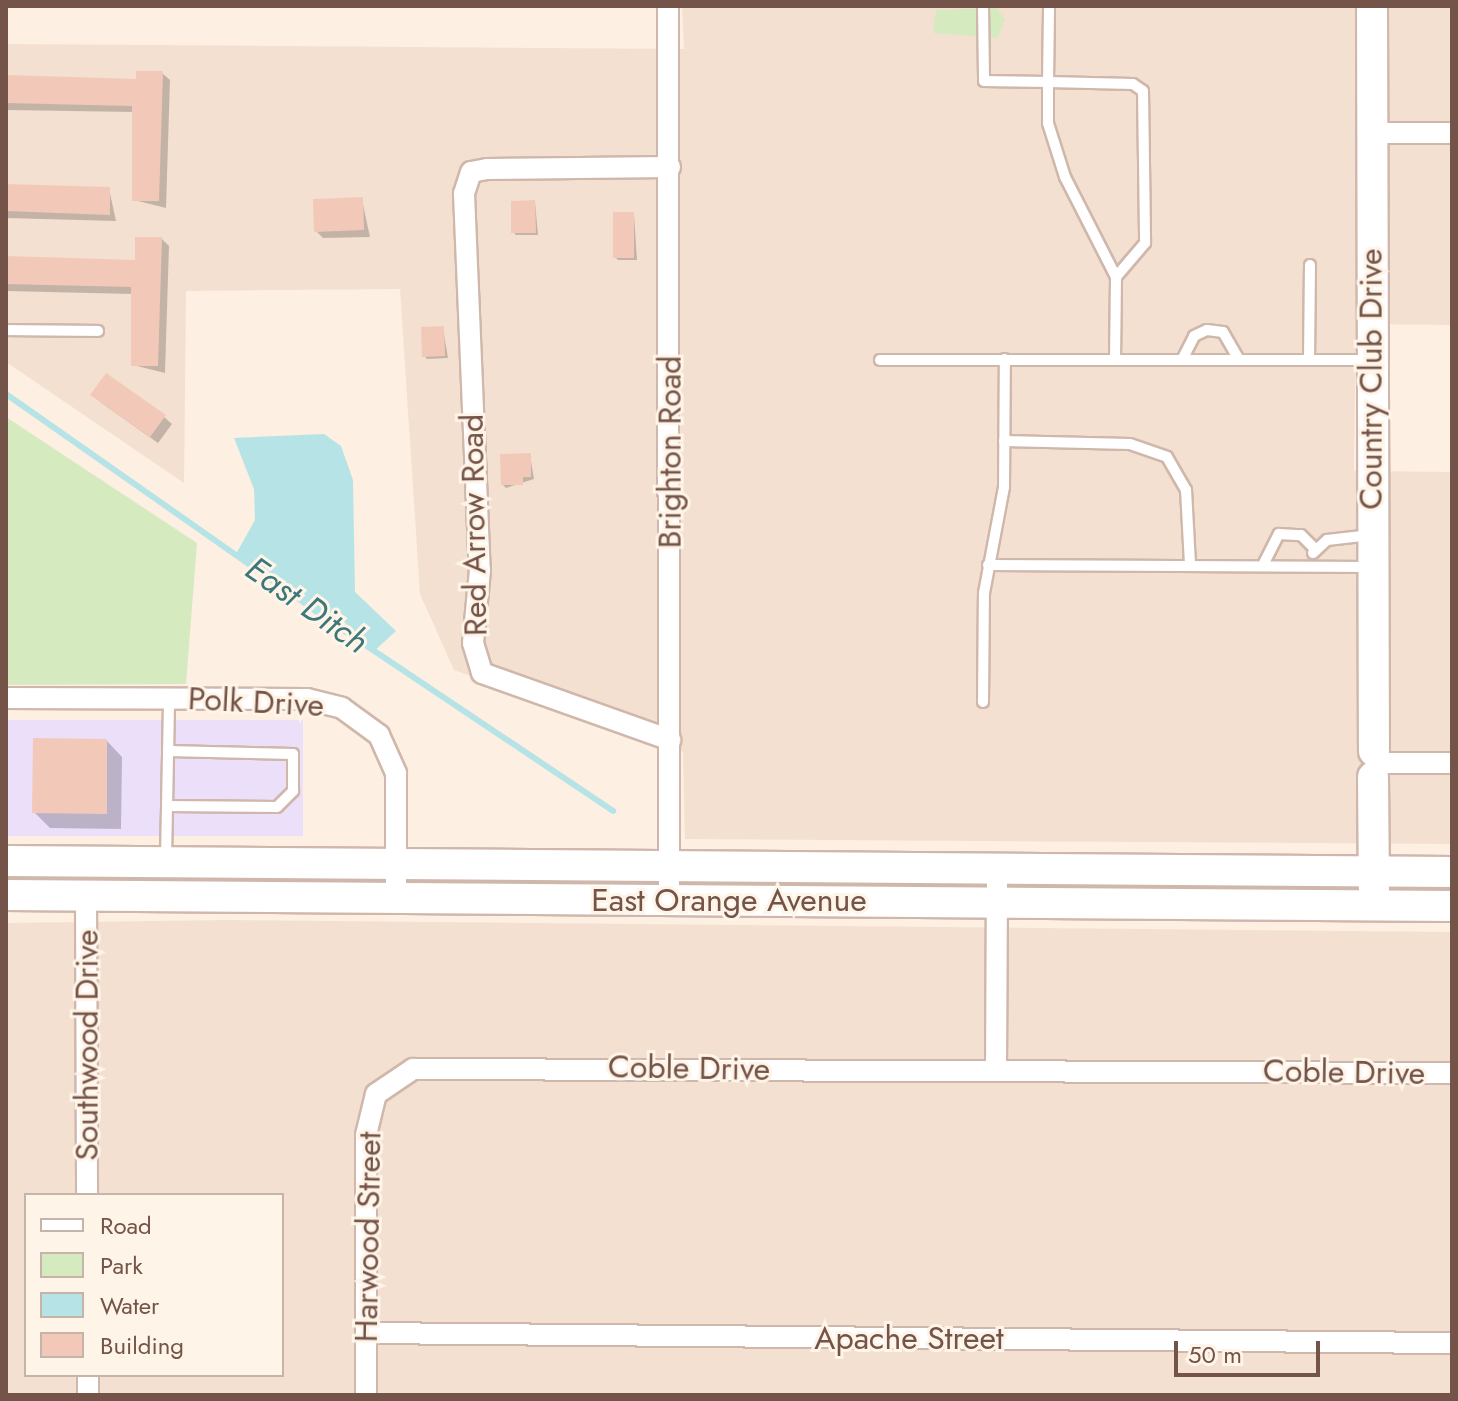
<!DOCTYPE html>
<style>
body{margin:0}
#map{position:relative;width:1458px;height:1401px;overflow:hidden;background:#fdefe2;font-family:Jost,sans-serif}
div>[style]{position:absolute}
.residential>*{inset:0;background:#f4e0d0}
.education>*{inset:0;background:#ecdff9}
.green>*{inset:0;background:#d6eac0}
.water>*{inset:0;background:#b6e4e6}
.shadow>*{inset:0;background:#0003}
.stream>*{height:6px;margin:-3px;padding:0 3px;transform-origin:3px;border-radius:3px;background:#b6e4e6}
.building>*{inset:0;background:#f2c9b9}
.roads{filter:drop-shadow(2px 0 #d0b7ab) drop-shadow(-2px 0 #d0b7ab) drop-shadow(0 2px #d0b7ab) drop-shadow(0 -2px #d0b7ab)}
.lane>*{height:10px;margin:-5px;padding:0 5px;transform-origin:5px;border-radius:5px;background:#fff}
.street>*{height:20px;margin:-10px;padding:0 10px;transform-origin:10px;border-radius:10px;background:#fff}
.secondary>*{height:30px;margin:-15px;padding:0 15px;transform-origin:15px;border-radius:15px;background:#fff}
span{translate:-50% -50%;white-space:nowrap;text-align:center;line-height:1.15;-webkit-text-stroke:6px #fff4e8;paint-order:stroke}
.street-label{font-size:32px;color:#745348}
.water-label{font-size:34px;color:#3c777b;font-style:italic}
.frame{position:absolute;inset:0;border:8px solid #745348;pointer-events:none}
.legend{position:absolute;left:24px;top:1193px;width:260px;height:184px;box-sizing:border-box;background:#fff4e8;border:2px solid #c7b4a8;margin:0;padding:10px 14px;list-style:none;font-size:24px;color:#745348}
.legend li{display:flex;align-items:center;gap:16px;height:40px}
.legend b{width:40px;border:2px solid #c7b4a8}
.scale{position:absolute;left:1174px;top:1341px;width:146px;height:36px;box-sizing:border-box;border:4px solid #745348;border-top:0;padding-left:10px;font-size:24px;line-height:28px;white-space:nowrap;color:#745348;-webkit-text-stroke:6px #fff4e8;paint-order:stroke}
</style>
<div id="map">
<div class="residential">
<div style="clip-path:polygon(682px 6px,1452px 6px,1452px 325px,1356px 324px,1354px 471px,1452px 472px,1452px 844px,685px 839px,683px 752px,454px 670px,420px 594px,400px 289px,186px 291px,184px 483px,6px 362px,6px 44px,684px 49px)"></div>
<div style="clip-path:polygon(evenodd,228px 920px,1452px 932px,1452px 1395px,6px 1395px,6px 923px,228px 920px,26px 1195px,282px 1195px,282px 1375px,26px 1375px,26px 1195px)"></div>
</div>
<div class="education">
<div style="clip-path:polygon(6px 720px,303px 720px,303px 836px,6px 836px)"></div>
</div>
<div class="green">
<div style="clip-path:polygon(996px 8px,1005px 19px,998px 38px,933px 33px,936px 10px)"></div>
<div style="clip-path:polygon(6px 417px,197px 543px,186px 684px,6px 685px)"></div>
</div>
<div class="water">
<div style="clip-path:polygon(324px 434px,341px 446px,353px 480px,355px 592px,396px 631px,373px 652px,236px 554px,255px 520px,254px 489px,234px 438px)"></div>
</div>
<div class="shadow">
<div style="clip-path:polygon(162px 73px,170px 80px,166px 208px,134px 200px,134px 112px,6px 110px,6px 82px,138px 81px)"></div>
<div style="clip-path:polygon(6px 187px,109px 189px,116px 221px,6px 218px)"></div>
<div style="clip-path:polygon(362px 200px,370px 237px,323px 238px,316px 231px)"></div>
<div style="clip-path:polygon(535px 202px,538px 235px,516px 235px,513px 232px)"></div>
<div style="clip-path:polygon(634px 214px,637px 260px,618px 260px,615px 257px)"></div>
<div style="clip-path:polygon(162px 239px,169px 246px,165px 373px,133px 365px,133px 294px,6px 291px,6px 263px,137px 262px)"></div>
<div style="clip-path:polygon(443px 328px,448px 358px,427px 359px,424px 356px)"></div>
<div style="clip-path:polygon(100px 402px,164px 417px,172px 424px,158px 443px)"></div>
<div style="clip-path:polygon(530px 455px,534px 479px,506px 488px,503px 485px)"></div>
<div style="clip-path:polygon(107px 741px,122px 757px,121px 829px,50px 828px,34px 812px)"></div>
</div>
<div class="stream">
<div style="left:6px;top:394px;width:333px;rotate:35deg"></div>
<div style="left:288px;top:591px;width:41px;rotate:36deg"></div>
<div style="left:334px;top:624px;width:336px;rotate:33.8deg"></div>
</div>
<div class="building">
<div style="clip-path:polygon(136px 71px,163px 71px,159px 201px,132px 201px,132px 106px,6px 103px,6px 75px,136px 79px)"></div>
<div style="clip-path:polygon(6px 184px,110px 187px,110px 215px,6px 211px)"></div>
<div style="clip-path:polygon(363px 197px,364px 230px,314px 232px,313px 199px)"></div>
<div style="clip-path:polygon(535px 200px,536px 233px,511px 233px,511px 201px)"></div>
<div style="clip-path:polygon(613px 212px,634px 212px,634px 258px,613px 258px)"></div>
<div style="clip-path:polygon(135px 237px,162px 237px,158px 366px,131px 366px,131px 287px,6px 284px,6px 256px,135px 260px)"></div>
<div style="clip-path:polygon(444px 326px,445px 356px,422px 357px,421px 327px)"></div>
<div style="clip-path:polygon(106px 373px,166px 415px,150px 437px,90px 395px)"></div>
<div style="clip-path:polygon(531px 453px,531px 477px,523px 477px,523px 485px,501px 485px,500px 454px)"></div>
<div style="clip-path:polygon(33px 738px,107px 739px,107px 814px,32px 813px)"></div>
</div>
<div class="roads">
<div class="lane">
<div style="left:983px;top:6px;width:75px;rotate:89.2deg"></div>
<div style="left:984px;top:81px;width:64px;rotate:0.9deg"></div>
<div style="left:1048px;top:82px;width:85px;rotate:1.3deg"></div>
<div style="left:1133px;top:84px;width:12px;rotate:35deg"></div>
<div style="left:1143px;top:91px;width:152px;rotate:89.2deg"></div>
<div style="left:1145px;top:243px;width:45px;rotate:130.5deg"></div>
<div style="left:1116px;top:277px;width:112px;rotate:-117deg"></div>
<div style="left:1065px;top:177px;width:57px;rotate:-107.5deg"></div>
<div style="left:1048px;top:123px;width:41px;rotate:-90deg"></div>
<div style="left:1048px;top:82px;width:76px;rotate:-89.2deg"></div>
<div style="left:6px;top:330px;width:92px;rotate:0.6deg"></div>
<div style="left:880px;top:360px;width:488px"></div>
<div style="left:1115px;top:360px;width:83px;rotate:-89.3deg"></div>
<div style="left:1182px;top:360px;width:27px;rotate:-63deg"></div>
<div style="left:1194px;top:336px;width:14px;rotate:-25deg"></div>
<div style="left:1207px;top:330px;width:16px;rotate:7deg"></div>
<div style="left:1223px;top:332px;width:32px;rotate:60deg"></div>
<div style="left:1309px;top:360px;width:95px;rotate:-89.4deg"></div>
<div style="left:1004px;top:441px;width:126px;rotate:1.4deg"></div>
<div style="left:1130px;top:444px;width:39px;rotate:19deg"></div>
<div style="left:1167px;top:457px;width:38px;rotate:60deg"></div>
<div style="left:1186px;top:490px;width:75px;rotate:86.9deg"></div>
<div style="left:1313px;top:553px;width:19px;rotate:-43deg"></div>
<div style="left:1327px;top:540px;width:44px;rotate:-6.5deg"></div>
<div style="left:988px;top:565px;width:382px;rotate:0.3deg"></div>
<div style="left:1263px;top:565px;width:35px;rotate:-63deg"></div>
<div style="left:1279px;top:534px;width:22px;rotate:3deg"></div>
<div style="left:1301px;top:535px;width:20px;rotate:45deg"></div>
<div style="left:983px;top:702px;width:109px;rotate:-89.5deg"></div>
<div style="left:984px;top:593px;width:108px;rotate:-79.3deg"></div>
<div style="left:1004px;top:487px;width:128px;rotate:-89.6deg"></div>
<div style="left:167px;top:806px;width:110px;rotate:0.5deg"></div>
<div style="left:277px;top:807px;width:23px;rotate:-45deg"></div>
<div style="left:293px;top:791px;width:37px;rotate:-90deg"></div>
<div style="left:293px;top:754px;width:125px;rotate:-178.6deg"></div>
<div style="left:166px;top:859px;width:162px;rotate:-88.9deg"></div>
</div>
<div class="street">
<div style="left:668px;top:6px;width:893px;rotate:89.94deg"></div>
<div style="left:1371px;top:133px;width:81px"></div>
<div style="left:670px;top:167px;width:183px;rotate:179.4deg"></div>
<div style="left:487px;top:169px;width:16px;rotate:169deg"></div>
<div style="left:471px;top:172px;width:23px;rotate:108deg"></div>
<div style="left:464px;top:194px;width:376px;rotate:87.6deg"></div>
<div style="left:480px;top:570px;width:73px;rotate:95.5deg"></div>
<div style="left:473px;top:643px;width:31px;rotate:73deg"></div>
<div style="left:482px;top:673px;width:200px;rotate:19.6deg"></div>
<div style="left:6px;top:698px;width:301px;rotate:0.2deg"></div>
<div style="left:307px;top:699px;width:36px;rotate:14deg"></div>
<div style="left:342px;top:708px;width:46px;rotate:36.1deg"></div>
<div style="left:379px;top:735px;width:42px;rotate:65.9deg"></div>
<div style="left:396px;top:773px;width:124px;rotate:90deg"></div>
<div style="left:1386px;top:763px;width:66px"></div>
<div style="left:86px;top:895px;width:300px;rotate:89.8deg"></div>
<div style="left:996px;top:1071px;width:204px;rotate:-89.7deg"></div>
<div style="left:366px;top:1333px;width:1086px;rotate:0.53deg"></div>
<div style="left:88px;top:1375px;width:20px;rotate:90deg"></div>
<div style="left:366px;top:1395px;width:260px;rotate:-90deg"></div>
<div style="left:366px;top:1135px;width:42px;rotate:-76.3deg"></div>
<div style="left:376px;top:1094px;width:45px;rotate:-34deg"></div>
<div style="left:413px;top:1069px;width:1039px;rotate:0.22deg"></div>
</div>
<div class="secondary">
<div style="left:1372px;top:6px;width:745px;rotate:89.85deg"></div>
<div style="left:1373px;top:777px;width:114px;rotate:89.5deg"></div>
<div style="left:6px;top:861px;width:1446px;rotate:0.44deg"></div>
<div style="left:6px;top:895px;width:1446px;rotate:0.44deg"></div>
</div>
</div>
<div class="street-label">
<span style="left:1371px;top:379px;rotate:-90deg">Country Club Drive</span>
<span style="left:670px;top:452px;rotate:-90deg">Brighton Road</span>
<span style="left:474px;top:525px;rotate:-91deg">Red Arrow Road</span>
<span style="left:256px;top:702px;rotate:3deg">Polk Drive</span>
<span style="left:729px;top:900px">East Orange Avenue</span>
<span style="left:87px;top:1045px;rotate:-90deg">Southwood Drive</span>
<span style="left:689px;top:1068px;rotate:1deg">Coble Drive</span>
<span style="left:1344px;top:1072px;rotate:1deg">Coble Drive</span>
<span style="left:368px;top:1237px;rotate:-89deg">Harwood Street</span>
<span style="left:909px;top:1338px">Apache Street</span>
</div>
<div class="water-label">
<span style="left:307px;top:605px;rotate:35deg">East Ditch</span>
</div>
<div class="frame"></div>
<ul class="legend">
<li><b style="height:10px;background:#fff"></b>Road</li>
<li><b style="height:22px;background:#d6eac0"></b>Park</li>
<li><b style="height:22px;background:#b6e4e6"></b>Water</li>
<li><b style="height:22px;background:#f2c9b9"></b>Building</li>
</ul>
<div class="scale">50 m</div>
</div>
